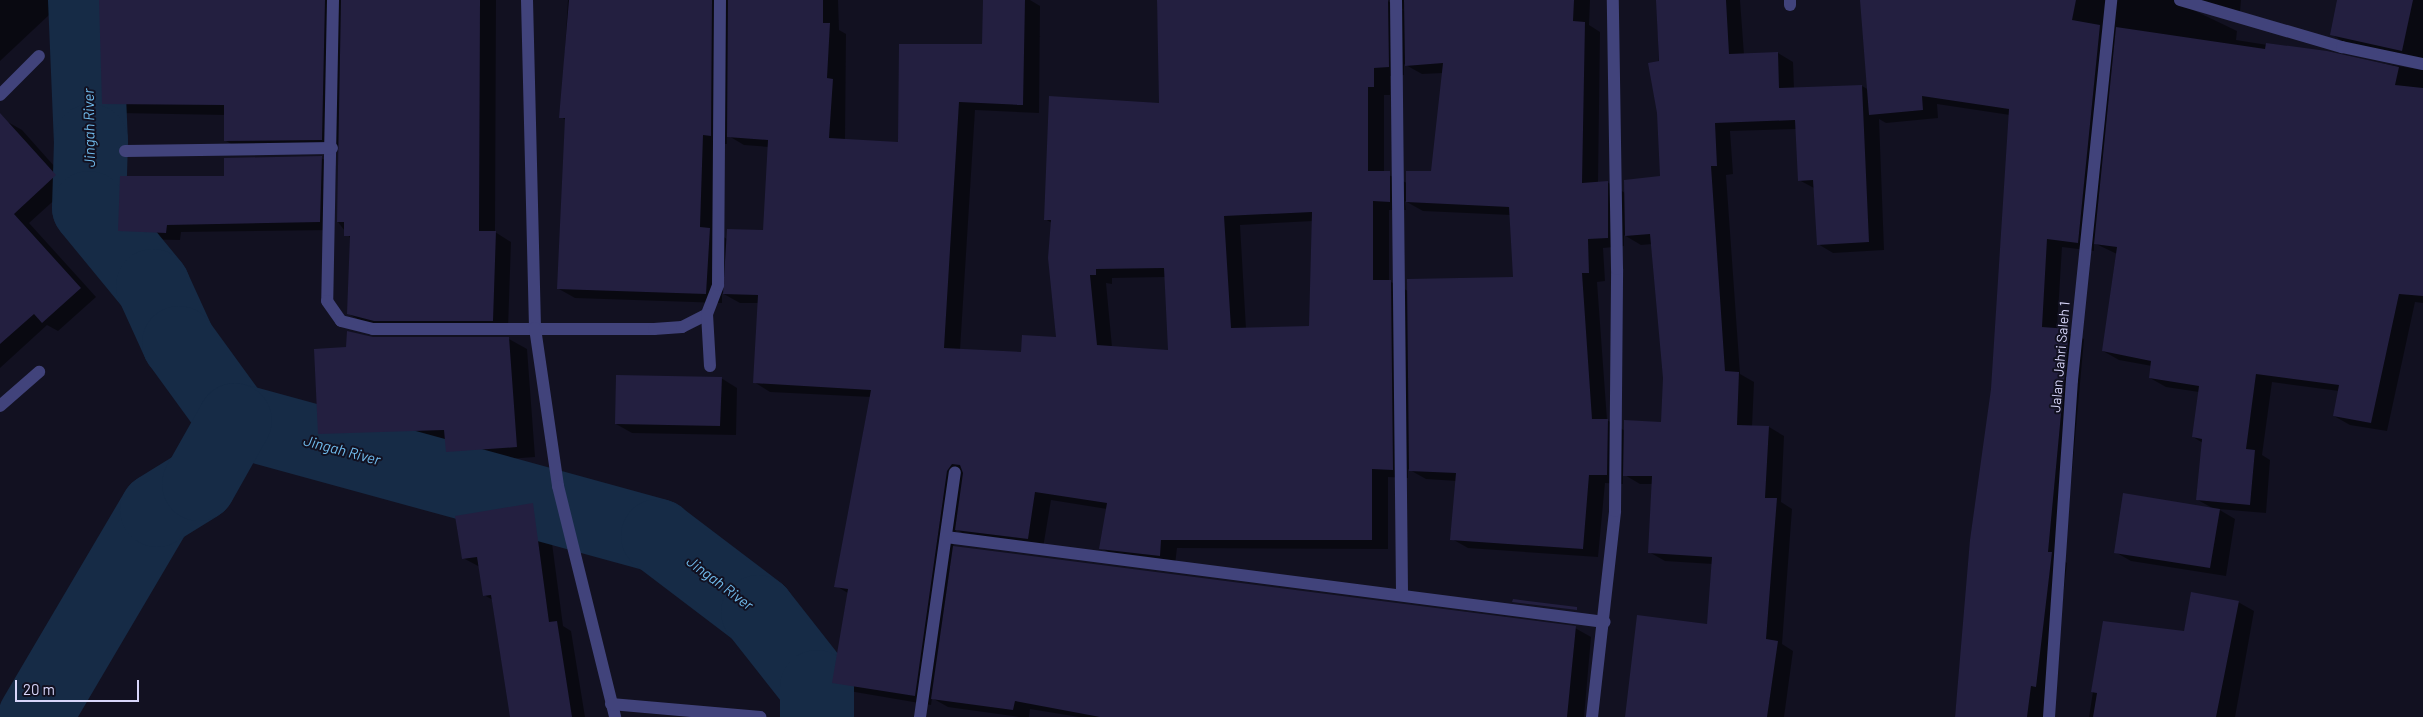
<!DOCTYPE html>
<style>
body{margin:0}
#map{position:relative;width:2423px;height:717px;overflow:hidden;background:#121121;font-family:Barlow,sans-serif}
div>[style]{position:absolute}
.shadow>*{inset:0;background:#0007}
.river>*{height:74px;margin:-37px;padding:0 37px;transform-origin:37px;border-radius:37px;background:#162b46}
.building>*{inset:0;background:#231f40}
.minor>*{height:12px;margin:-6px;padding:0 6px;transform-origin:6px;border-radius:6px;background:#41437b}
span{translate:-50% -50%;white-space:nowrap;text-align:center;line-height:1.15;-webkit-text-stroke:4px #121121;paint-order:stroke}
.street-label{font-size:14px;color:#d8d6fa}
.water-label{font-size:15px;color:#71bced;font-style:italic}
.scale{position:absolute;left:15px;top:680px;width:124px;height:22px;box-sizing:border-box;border:2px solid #d8d6fa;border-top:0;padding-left:6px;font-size:15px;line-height:18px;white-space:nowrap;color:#d8d6fa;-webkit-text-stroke:4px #121121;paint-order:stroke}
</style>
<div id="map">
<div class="shadow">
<div style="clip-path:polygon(0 0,65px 0,0 61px)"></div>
<div style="clip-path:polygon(98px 0,496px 0,495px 232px,511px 242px,508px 329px,365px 323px,349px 314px,351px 239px,338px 222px,339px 149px,242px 150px,226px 141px,226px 115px,119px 113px,103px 103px)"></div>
<div style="clip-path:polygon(evenodd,568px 0,838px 0,839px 30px,846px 34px,845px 140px,899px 143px,983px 45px,984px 0,1030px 0,1040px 6px,1039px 113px,975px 110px,960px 350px,1022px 353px,1057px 338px,1052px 223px,1045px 219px,1161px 104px,1157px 0,1386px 0,1405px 11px,1391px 0,1590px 0,1589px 25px,1600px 32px,1598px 183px,1607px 182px,1625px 193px,1662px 178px,1657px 0,1740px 0,1744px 55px,1778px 53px,1793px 62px,1794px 89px,1862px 86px,1869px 90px,1862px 0,2241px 0,2240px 12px,2187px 7px,2237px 31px,2236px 40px,2423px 70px,2423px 303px,2415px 302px,2387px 431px,2350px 425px,2334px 416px,2339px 391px,2272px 382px,2262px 455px,2270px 460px,2266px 513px,2218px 509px,2235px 519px,2226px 576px,2131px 561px,2115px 552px,2214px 509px,2198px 500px,2203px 443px,2193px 437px,2199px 392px,2166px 387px,2150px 378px,2152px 366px,2119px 360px,2103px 351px,2117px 254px,2094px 243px,2094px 251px,2062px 247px,2057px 329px,2084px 339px,2064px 561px,2067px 563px,2049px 717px,1955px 717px,1992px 389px,2010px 115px,1937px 104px,1938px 118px,1886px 123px,1879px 119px,1884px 250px,1833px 253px,1818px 244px,1814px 188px,1799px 180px,1797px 129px,1730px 131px,1733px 174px,1726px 175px,1740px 374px,1754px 382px,1752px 427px,1769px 427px,1784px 436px,1781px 502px,1792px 509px,1782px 644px,1793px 651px,1784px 717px,1626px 717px,1708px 625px,1713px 564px,1665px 561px,1649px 552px,1653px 484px,1640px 484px,1623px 474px,1623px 484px,1605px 483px,1598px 557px,1468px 548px,1452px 539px,1457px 481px,1426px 479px,1408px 469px,1408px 478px,1388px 477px,1388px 549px,1177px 548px,1175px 565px,1117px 557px,1101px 548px,1107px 509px,1051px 500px,1043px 548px,972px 539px,956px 529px,953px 547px,1575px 628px,1591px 637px,1584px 717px,1079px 717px,1030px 709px,1029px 717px,1019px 717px,948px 707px,932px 698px,931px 705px,849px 691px,833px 682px,848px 593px,836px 586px,871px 397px,770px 392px,754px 382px,759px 303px,740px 303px,722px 293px,722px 303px,575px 298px,559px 289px,566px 120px,561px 117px,568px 0,1404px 64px,1422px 74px,1443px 73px,1432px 173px,1407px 183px,1384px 173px,1384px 95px,1390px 95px,1390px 76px,1404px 75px,1404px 64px,568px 0,727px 135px,744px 145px,769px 147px,764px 232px,727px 239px,715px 232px,718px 144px,727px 144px,727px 135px,568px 0,1405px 201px,1423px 211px,1511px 215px,1514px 279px,1408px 291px,1389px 281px,1389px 210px,1406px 210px,1405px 201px,568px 0,1313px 221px,1310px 327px,1246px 329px,1240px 225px,1313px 221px,568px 0,1624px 235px,1641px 245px,1652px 244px,1665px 378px,1663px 423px,1625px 431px,1607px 420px,1597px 282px,1605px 281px,1603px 248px,1624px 246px,1624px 235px,568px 0,1165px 277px,1170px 351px,1112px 347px,1106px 283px,1112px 284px,1112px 278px,1165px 277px)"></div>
<div style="clip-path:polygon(2339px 0,2423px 0,2423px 60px,2347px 44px,2331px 34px)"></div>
<div style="clip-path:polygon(6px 121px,22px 130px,71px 185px,29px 223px,96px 297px,58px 331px,47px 325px,0 368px,0 127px)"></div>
<div style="clip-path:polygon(321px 158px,336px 166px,334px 230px,181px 232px,180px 240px,133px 239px,119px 231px,225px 177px)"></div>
<div style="clip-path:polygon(373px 338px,509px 339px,527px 349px,535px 457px,465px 462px,447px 452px,446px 441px,338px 444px,319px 433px,348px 348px)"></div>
<div style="clip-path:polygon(721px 378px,737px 388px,736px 435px,632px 433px,616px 424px)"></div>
<div style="clip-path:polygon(533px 504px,548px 513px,563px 626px,571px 631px,585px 717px,512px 717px,493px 600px,484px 595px,480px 567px,463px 558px)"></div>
<div style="clip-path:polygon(2238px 602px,2254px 611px,2235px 717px,2089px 717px,2104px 622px,2184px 632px)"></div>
</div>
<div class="river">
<div style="left:85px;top:0;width:141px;rotate:87.6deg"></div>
<div style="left:91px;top:141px;width:67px;rotate:91.7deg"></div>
<div style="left:89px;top:208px;width:101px;rotate:50.6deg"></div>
<div style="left:153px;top:286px;width:63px;rotate:65.5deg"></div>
<div style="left:179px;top:343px;width:95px;rotate:54deg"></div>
<div style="left:235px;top:420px;width:439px;rotate:15.3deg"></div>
<div style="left:658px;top:536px;width:126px;rotate:37.2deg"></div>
<div style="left:758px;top:612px;width:95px;rotate:51.8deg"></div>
<div style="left:817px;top:687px;width:30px;rotate:90deg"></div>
<div style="left:35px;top:717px;width:240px;rotate:-59.5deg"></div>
<div style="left:157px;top:510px;width:49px;rotate:-31.8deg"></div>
<div style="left:199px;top:484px;width:73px;rotate:-60.6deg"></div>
</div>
<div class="building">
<div style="clip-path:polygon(99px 0,325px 0,322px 140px,224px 141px,224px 105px,102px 104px)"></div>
<div style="clip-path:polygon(341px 0,480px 0,479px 231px,496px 231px,493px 321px,374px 321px,347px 314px,350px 236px,344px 236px,344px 222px,337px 222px)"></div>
<div style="clip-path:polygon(569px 0,712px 0,711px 136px,703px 135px,700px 227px,710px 228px,706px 294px,557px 289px,565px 118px,559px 118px)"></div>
<div style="clip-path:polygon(evenodd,728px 0,823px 0,823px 23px,830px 23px,827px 78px,833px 79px,829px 138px,898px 142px,899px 44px,982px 44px,983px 0,1025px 0,1023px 105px,959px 102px,944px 348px,1021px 352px,1022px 335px,1056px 337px,1048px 258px,1051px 220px,1044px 220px,1049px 96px,1159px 103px,1157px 0,1388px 0,1389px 67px,1374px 68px,1374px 87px,1368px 87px,1368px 171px,1390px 171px,1390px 202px,1373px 201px,1373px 280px,1391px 280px,1393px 470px,1372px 469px,1372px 540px,1161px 540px,1160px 556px,1099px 549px,1107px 503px,1035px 492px,1028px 539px,955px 530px,963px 473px,960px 465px,952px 464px,947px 471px,915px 696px,832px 683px,848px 589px,834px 587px,871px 390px,753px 383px,758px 295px,723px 294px,727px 229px,763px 230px,768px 140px,727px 137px,728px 0,1312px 212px,1309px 326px,1231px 328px,1224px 216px,1312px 212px,728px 0,1164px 268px,1168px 350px,1097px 345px,1090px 275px,1096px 275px,1096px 269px,1164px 268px)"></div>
<div style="clip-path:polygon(1404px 0,1574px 0,1573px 21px,1585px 22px,1582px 183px,1608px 181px,1608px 238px,1588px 239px,1589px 273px,1582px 273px,1592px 419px,1608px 419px,1607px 475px,1589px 475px,1583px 549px,1450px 540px,1456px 473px,1409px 471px,1407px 279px,1513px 277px,1509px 207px,1406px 202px,1406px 171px,1431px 171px,1443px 63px,1405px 66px)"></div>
<div style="clip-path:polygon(1656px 0,1726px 0,1729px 54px,1778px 52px,1779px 88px,1862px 85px,1869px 242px,1817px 245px,1813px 180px,1798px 181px,1795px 120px,1715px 123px,1717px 166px,1711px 166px,1725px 371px,1739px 372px,1737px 425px,1769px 426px,1765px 498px,1777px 498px,1766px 639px,1778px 641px,1767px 717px,1625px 717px,1637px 615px,1707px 624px,1712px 557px,1648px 553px,1652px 476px,1623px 476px,1624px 420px,1661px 422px,1663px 378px,1650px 234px,1625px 236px,1624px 180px,1660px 176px,1657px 113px,1648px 63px,1659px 61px)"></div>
<div style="clip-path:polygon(1860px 0,2076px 0,2072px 20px,2100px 25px,2078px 243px,2047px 239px,2042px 327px,2069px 329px,2048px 552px,2052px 552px,2036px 687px,2031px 686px,2027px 717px,1955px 717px,1970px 540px,1991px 389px,2009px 109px,1922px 96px,1923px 110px,1869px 115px)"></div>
<div style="clip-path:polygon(2337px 0,2413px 0,2402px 51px,2330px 35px)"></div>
<div style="clip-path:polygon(2116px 27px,2265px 49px,2266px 43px,2327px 51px,2399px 67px,2395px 85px,2423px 88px,2423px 296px,2399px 294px,2371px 423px,2333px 416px,2339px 385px,2256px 374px,2246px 449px,2255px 450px,2250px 505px,2196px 500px,2202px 439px,2192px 437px,2199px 386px,2149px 378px,2151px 361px,2102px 351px,2117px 247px,2094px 244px)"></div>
<div style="clip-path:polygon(0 113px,56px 175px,14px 214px,81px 288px,42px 323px,34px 314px,0 344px)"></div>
<div style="clip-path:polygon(322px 156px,320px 222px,167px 225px,166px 233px,118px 231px,120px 176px,224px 176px,224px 158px)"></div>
<div style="clip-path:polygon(347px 331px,373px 337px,509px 337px,517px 447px,446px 452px,444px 430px,318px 434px,314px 349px,346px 347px)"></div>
<div style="clip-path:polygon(616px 375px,722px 377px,720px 426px,615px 424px)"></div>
<div style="clip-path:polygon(2123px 493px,2220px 509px,2210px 568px,2114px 553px)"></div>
<div style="clip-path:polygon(533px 503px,549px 622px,557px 621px,572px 717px,510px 717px,491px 595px,483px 596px,477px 557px,462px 559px,455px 516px)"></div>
<div style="clip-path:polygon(953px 546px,1576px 626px,1567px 717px,1100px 717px,1015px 701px,1013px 710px,931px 699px)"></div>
<div style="clip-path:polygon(2191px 592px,2239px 601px,2216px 717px,2093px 717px,2097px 693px,2091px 692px,2103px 621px,2184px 631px)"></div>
<div style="clip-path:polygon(1513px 599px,1577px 607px,1577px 610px,1512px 602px)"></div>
</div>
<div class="minor">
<div style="left:333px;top:0;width:301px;rotate:91.1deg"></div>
<div style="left:327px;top:301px;width:24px;rotate:55deg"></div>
<div style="left:341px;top:321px;width:33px;rotate:14deg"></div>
<div style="left:373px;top:329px;width:281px"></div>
<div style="left:654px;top:329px;width:28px;rotate:-4deg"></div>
<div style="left:682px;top:327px;width:28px;rotate:-27deg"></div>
<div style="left:707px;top:314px;width:31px;rotate:-69deg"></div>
<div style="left:718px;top:285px;width:285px;rotate:-89.6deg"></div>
<div style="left:527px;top:0;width:328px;rotate:88.6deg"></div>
<div style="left:535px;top:328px;width:160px;rotate:81.7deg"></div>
<div style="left:558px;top:486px;width:238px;rotate:76.1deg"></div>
<div style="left:1396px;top:0;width:593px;rotate:89.42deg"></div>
<div style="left:2180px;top:0;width:169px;rotate:16.2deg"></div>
<div style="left:2342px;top:47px;width:83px;rotate:11.9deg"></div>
<div style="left:1790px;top:5px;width:5px;rotate:-90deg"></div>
<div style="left:0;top:95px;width:55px;rotate:-45deg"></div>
<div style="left:125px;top:151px;width:207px;rotate:-0.8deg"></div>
<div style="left:707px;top:314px;width:52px;rotate:86.7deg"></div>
<div style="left:0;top:406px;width:52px;rotate:-41.1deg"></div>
<div style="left:946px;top:537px;width:664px;rotate:7.35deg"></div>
<div style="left:611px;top:704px;width:150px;rotate:5deg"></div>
<div style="left:920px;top:717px;width:247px;rotate:-81.9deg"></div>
<div style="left:1592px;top:717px;width:207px;rotate:-83.6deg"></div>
<div style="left:1615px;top:511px;width:242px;rotate:-89.5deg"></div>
<div style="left:1617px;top:269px;width:269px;rotate:-90.9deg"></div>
<div style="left:2049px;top:717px;width:338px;rotate:-86.1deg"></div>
<div style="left:2072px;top:380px;width:382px;rotate:-84.1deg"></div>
</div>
<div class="street-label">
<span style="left:2060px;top:357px;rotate:-85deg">Jalan Jahri Saleh 1</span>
</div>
<div class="water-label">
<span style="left:89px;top:128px;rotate:-91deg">Jingah River</span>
<span style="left:342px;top:450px;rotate:15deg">Jingah River</span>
<span style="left:720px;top:583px;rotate:37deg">Jingah River</span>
</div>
<div class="scale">20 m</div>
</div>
